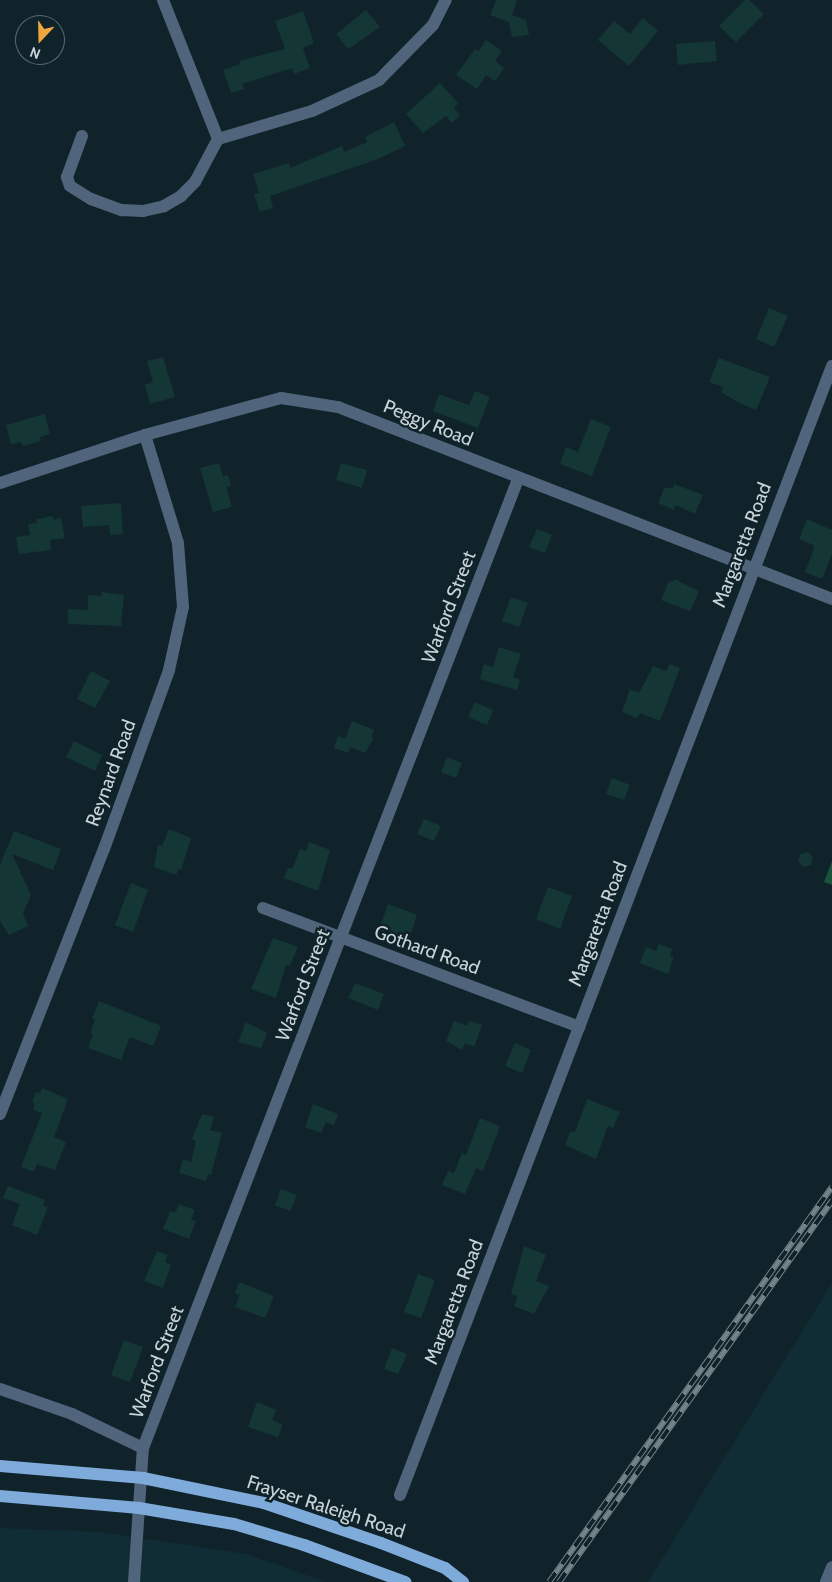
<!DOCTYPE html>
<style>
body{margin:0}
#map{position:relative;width:832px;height:1582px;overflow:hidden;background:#10232a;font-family:Cabin,sans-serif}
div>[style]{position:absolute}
.built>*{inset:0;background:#102d36}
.green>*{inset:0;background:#19533a}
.building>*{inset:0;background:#143635}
.minor>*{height:12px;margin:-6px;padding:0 6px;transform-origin:6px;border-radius:6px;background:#50657c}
.major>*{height:12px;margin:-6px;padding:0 6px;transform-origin:6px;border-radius:6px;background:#7fabda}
.rail>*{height:5.5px;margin-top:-2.75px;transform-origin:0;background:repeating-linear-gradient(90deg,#10232a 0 11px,#758489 0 22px);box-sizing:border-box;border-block:1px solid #758489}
span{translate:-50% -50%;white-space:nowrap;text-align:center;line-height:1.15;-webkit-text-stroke:5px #10232a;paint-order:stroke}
.street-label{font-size:19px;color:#c9d4d8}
.north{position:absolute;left:15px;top:15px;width:50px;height:50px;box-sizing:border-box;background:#10232a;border:1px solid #5a6a70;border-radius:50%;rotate:201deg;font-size:14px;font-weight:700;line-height:20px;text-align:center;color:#c9d4d8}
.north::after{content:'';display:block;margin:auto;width:18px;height:22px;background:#efa73e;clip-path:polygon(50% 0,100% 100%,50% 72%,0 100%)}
</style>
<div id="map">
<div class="built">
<div style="clip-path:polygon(832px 1283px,832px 1582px,648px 1582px)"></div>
<div style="clip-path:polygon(0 1528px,100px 1532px,246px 1554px,326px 1582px,0 1582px)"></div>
</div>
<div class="green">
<div style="clip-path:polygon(832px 861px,832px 885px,824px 882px)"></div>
</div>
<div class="building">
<div style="clip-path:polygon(496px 0,517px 0,512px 15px,526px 20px,529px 35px,512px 37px,509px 22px,490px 15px)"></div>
<div style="clip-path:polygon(745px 0,749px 0,764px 14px,736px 42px,719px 26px)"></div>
<div style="clip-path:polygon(366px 10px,380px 27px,348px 49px,336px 34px)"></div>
<div style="clip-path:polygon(303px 11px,314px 43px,303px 48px,310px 68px,294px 74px,292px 68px,242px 84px,244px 89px,231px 93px,223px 70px,240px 64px,239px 61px,243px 60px,285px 49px,275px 21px)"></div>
<div style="clip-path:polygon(643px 18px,658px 31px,629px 66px,598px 40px,614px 21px,630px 34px)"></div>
<div style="clip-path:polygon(486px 40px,502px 51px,495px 61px,504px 68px,495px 81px,486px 75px,477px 89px,456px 75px,475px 49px,479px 51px)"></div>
<div style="clip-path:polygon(715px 41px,717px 61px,678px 65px,676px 44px)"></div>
<div style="clip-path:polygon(440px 83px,458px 103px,454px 108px,460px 115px,452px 123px,446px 116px,423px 133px,406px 114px)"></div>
<div style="clip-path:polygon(394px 122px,405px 146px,378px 159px,270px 196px,273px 208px,260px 212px,254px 194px,259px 193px,253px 174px,289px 163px,290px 168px,342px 146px,344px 152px,367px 142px,365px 137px)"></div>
<div style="clip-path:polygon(769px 308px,788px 316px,774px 347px,756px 339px)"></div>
<div style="clip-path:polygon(163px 357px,175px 397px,150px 404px,145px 385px,153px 382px,147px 361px)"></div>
<div style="clip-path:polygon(719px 358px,770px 377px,756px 410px,739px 403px,721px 392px,723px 387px,709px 382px)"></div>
<div style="clip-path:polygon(475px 391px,490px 397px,478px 428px,433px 411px,439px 394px,469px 405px)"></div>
<div style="clip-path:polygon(45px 414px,50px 434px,40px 437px,41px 441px,23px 446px,21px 442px,11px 444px,6px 425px)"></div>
<div style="clip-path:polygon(591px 419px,611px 427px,592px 476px,560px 464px,566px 447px,578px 452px)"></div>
<div style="clip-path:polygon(219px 463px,223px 476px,228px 475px,231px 486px,226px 487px,232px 507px,213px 512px,200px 468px)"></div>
<div style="clip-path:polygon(341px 463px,367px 470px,362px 488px,336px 480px)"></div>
<div style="clip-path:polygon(674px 484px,703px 495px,695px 514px,676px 505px,674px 510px,658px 503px,664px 488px,673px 488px)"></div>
<div style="clip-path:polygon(121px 503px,123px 534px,110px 535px,109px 525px,83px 527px,81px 506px)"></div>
<div style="clip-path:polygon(53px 516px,53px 520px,61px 518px,65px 538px,50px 540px,51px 550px,19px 554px,16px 537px,30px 535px,28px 524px,37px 523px,36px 519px)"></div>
<div style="clip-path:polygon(807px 519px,832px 530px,832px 554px,822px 579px,805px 572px,814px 549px,813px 545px,799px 539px)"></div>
<div style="clip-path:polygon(537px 529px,552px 535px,545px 553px,529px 547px)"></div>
<div style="clip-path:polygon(674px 579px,699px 591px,690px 611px,661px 600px,669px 581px,673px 582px)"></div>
<div style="clip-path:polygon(102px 592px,124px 595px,121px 626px,68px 624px,68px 609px,88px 610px,88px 595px,102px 596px)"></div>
<div style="clip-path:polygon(511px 597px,528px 603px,519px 627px,502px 621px)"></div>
<div style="clip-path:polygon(499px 647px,521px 654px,513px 677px,520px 680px,517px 690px,480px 679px,484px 664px,493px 667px)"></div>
<div style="clip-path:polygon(670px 664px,680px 668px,660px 721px,640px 713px,637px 718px,622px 712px,630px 689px,639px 693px,653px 666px,666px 671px)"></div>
<div style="clip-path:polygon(91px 671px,110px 681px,95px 708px,77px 699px)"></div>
<div style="clip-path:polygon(475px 702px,493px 710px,487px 725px,468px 717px)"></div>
<div style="clip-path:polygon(352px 721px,374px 730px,371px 737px,374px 738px,365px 753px,350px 747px,348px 753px,334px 748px,338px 736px,345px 739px)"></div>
<div style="clip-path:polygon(74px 741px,102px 755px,95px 771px,66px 757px)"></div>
<div style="clip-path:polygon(447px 757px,462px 763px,456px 778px,441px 772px)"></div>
<div style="clip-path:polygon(612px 778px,630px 785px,624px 800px,606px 794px)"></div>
<div style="clip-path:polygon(424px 819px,441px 826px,434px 841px,417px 834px)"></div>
<div style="clip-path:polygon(169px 829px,191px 838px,181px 870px,179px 868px,176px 875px,154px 867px,158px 845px,162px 846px)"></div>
<div style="clip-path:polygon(14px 831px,61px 849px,53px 870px,12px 854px,31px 895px,23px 914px,28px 926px,9px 935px,0 921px,0 865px)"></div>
<div style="clip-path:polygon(309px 842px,330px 850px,318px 891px,284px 878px,288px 868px,292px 869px,300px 849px,306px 851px)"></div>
<div style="clip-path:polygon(808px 852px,813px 858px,811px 865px,803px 867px,798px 861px,801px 854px)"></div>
<div style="clip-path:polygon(131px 883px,148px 890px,133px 932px,115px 925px)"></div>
<div style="clip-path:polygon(548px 887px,572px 896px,560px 929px,536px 919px)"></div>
<div style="clip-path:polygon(388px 904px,417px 915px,408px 942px,378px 932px)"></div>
<div style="clip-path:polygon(273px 938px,298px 947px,290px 966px,286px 965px,276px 998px,251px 989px)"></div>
<div style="clip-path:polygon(659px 944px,672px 949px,670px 956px,674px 957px,668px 974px,640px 963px,646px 947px,656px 951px)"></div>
<div style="clip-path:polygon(355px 983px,384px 994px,378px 1010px,348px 998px)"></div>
<div style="clip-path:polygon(99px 1001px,161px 1026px,153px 1046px,130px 1037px,121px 1060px,88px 1048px,93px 1035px,90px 1033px,95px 1020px,92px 1018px)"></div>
<div style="clip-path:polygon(454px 1021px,467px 1026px,469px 1021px,482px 1025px,474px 1047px,465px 1043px,462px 1050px,446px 1041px)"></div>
<div style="clip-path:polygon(246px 1022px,267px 1033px,261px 1048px,238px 1042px)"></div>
<div style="clip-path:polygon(515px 1043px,531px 1050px,522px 1073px,505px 1066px)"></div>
<div style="clip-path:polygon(42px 1088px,68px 1099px,54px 1137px,66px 1142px,55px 1170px,37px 1164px,34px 1172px,21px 1167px,42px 1113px,33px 1110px,35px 1104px,32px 1102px,36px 1092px,40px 1093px)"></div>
<div style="clip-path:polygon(587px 1099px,620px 1112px,613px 1128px,608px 1126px,596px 1159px,565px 1145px,570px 1132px,575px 1132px)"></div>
<div style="clip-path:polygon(313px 1104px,338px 1114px,334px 1125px,326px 1122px,321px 1133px,305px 1127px)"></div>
<div style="clip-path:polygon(202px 1114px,214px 1117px,210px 1130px,222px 1133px,211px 1175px,208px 1174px,206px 1181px,179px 1173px,183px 1159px,191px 1162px,196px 1141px,192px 1139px)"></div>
<div style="clip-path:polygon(480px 1118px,500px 1126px,483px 1171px,476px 1168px,465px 1194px,442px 1185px,448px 1171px,454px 1173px,462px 1153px,466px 1155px)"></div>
<div style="clip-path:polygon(8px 1186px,45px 1200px,43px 1206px,48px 1207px,37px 1235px,12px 1225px,20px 1204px,3px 1198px)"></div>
<div style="clip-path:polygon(281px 1189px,297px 1195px,290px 1211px,275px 1205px)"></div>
<div style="clip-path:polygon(179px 1204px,195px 1210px,191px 1220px,196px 1221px,189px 1239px,163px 1229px,170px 1211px,175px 1213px)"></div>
<div style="clip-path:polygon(524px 1246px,546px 1255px,536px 1281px,549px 1286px,534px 1314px,514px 1306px,518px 1296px,511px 1294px)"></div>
<div style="clip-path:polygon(157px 1251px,168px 1255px,165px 1262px,171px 1265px,163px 1288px,144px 1281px)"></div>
<div style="clip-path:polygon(418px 1274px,435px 1280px,421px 1318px,404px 1312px)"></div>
<div style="clip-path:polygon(239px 1282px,274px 1296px,265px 1318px,235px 1307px,240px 1295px,235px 1293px)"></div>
<div style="clip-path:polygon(124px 1340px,143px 1347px,130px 1382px,111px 1375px)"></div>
<div style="clip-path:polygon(392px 1348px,407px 1354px,398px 1374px,384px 1369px)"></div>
<div style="clip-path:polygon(257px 1402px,276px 1410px,272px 1420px,283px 1425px,278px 1437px,248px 1427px)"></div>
</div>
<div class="minor">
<div style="left:163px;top:0;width:149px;rotate:68.4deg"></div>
<div style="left:82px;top:136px;width:44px;rotate:110.1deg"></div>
<div style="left:67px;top:177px;width:9px;rotate:72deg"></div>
<div style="left:70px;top:186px;width:25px;rotate:32deg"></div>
<div style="left:91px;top:199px;width:33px;rotate:20deg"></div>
<div style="left:122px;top:210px;width:21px;rotate:3deg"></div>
<div style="left:143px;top:211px;width:22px;rotate:-13deg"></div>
<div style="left:164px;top:206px;width:20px;rotate:-30deg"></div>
<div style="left:181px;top:196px;width:20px;rotate:-45deg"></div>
<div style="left:195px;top:182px;width:49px;rotate:-61.9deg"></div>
<div style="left:218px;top:139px;width:98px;rotate:-16.6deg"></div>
<div style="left:312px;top:111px;width:74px;rotate:-24.8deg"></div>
<div style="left:379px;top:80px;width:77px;rotate:-45.5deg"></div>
<div style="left:433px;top:25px;width:28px;rotate:-63deg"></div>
<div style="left:0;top:483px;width:153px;rotate:-18.3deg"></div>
<div style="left:145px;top:435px;width:141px;rotate:-15.2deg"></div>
<div style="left:281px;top:398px;width:58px;rotate:9deg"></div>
<div style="left:338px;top:407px;width:530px;rotate:21.24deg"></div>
<div style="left:263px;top:908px;width:338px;rotate:20.6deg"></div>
<div style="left:0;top:1114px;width:285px;rotate:-68.6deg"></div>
<div style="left:104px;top:849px;width:190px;rotate:-70deg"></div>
<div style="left:169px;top:670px;width:65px;rotate:-77.5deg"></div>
<div style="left:183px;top:607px;width:64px;rotate:-94.5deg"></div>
<div style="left:178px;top:543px;width:113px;rotate:-107deg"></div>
<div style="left:0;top:1389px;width:76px;rotate:19.1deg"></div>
<div style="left:72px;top:1414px;width:79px;rotate:25.6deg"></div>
<div style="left:400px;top:1495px;width:1209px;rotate:-69.06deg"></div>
<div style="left:134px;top:1582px;width:134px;rotate:-86.2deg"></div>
<div style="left:143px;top:1448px;width:1039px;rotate:-68.84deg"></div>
<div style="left:826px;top:1582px;width:16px;rotate:-68deg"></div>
</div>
<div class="major">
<div style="left:0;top:1466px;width:144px;rotate:4.8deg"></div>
<div style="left:143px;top:1478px;width:124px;rotate:11.7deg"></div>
<div style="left:264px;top:1503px;width:124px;rotate:18.9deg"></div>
<div style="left:381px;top:1543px;width:69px;rotate:21.3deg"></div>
<div style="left:445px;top:1568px;width:23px;rotate:38deg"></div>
<div style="left:0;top:1496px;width:140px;rotate:4.9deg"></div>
<div style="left:139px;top:1508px;width:96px;rotate:9.6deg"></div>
<div style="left:234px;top:1524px;width:73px;rotate:16.7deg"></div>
<div style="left:304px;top:1545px;width:108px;rotate:20.1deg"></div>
</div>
<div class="rail">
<div style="left:549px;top:1582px;width:486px;rotate:-54.4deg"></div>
<div style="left:559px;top:1582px;width:469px;rotate:-54.4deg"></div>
</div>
<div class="street-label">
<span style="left:428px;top:423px;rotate:22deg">Peggy Road</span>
<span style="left:742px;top:545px;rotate:-69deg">Margaretta Road</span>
<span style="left:449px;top:607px;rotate:-69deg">Warford Street</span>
<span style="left:111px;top:773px;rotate:-70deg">Reynard Road</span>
<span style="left:598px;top:924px;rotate:-69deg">Margaretta Road</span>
<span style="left:427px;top:950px;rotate:20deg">Gothard Road</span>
<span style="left:303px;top:985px;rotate:-69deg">Warford Street</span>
<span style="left:454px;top:1302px;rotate:-69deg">Margaretta Road</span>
<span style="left:157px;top:1362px;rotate:-69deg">Warford Street</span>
<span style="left:326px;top:1507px;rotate:18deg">Frayser Raleigh Road</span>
</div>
<div class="north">N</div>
</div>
